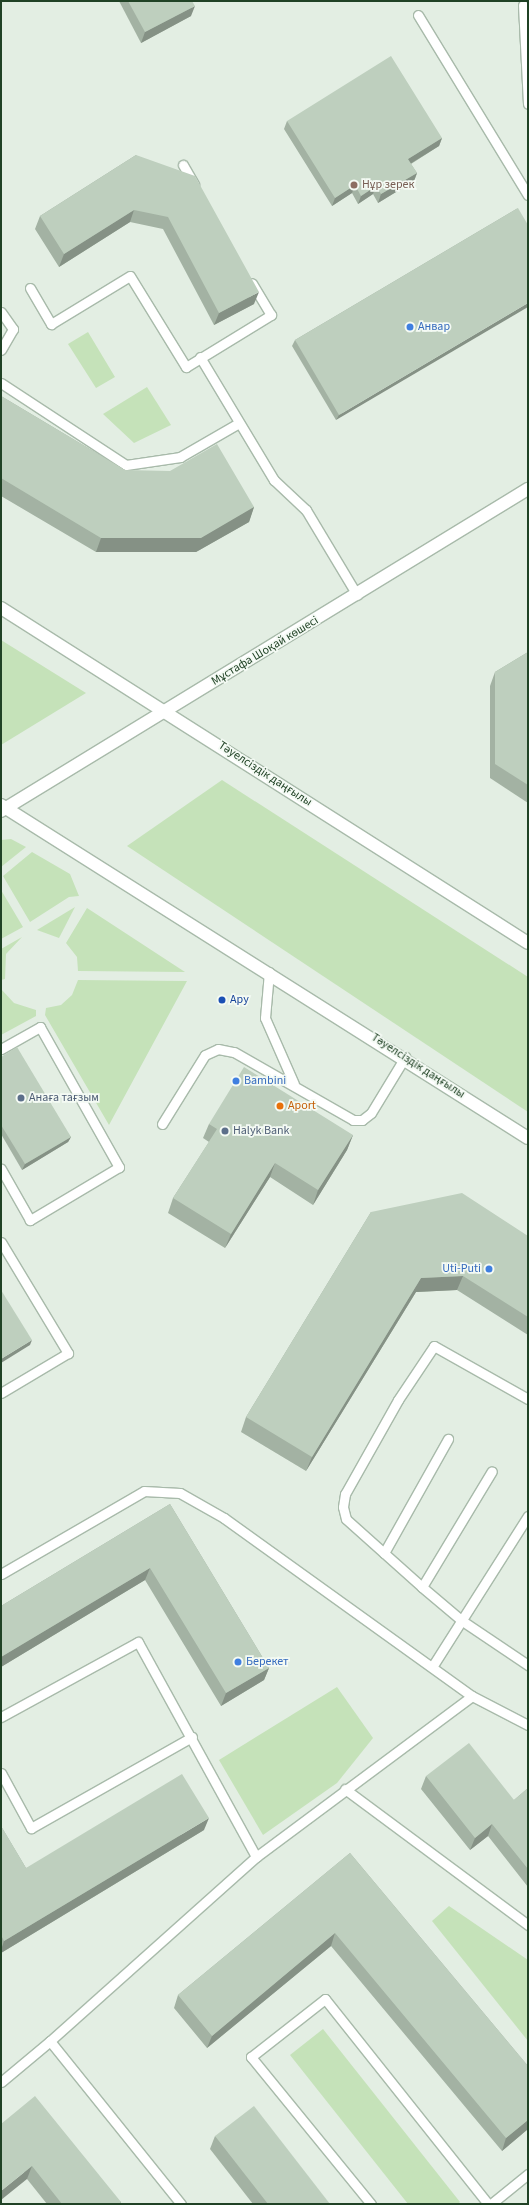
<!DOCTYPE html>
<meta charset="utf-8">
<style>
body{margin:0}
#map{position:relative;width:529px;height:2205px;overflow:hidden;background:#e3eee3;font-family:"Source Sans 3",sans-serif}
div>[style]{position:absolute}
.green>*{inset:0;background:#c5e2b9}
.roads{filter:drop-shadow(1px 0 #a8baaa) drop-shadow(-1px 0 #a8baaa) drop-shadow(0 1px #a8baaa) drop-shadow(0 -1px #a8baaa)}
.service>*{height:9px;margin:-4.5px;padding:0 4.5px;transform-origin:4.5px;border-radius:4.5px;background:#fff}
.tertiary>*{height:12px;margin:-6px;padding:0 6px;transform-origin:6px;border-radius:6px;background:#fff}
.wall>*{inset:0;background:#a3b2a3}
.shaded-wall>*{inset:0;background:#859185}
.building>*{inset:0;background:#becfbe}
.dots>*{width:11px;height:11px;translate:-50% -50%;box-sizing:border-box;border:2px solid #f4faf4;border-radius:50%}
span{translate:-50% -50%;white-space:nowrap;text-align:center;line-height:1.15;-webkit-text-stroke:3.5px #f4faf4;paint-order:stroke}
.education-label{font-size:12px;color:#785e54}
.left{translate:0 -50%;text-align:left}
.shop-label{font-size:12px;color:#366cbe}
.right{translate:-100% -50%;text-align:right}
.street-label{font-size:12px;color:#204225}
.transit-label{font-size:12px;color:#164399}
.service-label{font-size:12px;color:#4e5e75}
.food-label{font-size:12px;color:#c56008}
.frame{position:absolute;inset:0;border:2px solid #204225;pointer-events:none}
</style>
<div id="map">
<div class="green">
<div style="clip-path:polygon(88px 332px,115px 377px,96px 388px,68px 344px)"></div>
<div style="clip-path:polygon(147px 387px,171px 425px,134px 443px,103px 414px)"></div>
<div style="clip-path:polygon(1px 640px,86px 693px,1px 745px)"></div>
<div style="clip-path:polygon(222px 780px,528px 977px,528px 1112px,127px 846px)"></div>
<div style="clip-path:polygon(11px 839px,26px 847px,1px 867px,1px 840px)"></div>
<div style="clip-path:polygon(32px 852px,70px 874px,79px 896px,69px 897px,30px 922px,3px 876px)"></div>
<div style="clip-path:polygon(1px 890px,23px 927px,1px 939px)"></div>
<div style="clip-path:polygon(75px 907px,59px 938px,37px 930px)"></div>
<div style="clip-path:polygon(87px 908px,185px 972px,78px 971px,77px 957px,66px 943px)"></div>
<div style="clip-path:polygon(22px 937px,6px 954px,5px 979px,1px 980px,1px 949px)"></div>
<div style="clip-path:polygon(78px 980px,187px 981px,109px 1125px,45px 1015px,46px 1008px,61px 1005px,72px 995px)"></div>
<div style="clip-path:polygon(1px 989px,14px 1003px,36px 1010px,36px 1016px,1px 1035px)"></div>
<div style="clip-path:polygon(337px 1687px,373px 1738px,337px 1783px,263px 1835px,219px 1760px)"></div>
<div style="clip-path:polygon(449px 1906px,528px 1960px,528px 2041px,432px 1921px)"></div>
<div style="clip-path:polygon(323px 2029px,460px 2202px,458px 2204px,408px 2204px,290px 2055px)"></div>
</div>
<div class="roads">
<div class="service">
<div style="left:523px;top:5px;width:99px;rotate:87.1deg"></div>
<div style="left:418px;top:15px;width:211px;rotate:58.6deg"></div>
<div style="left:183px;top:165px;width:22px;rotate:60deg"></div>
<div style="left:30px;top:288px;width:42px;rotate:59.7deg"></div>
<div style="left:51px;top:324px;width:92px;rotate:-31.3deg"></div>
<div style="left:130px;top:276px;width:107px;rotate:58.4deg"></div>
<div style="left:186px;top:367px;width:100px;rotate:-31.5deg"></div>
<div style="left:271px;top:315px;width:37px;rotate:-121deg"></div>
<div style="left:1px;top:312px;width:21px;rotate:55deg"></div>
<div style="left:13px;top:329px;width:24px;rotate:120deg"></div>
<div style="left:200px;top:357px;width:144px;rotate:59deg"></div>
<div style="left:274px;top:480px;width:44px;rotate:43.2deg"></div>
<div style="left:306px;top:510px;width:99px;rotate:59deg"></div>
<div style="left:1px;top:383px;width:149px;rotate:33.3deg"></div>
<div style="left:126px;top:465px;width:55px;rotate:-8.4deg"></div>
<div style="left:180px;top:457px;width:68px;rotate:-30deg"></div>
<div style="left:269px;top:972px;width:46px;rotate:95deg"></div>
<div style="left:265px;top:1018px;width:72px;rotate:66.3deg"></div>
<div style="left:1px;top:1049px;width:45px;rotate:-29.4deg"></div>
<div style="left:40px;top:1027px;width:161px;rotate:60.6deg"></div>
<div style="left:119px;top:1167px;width:104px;rotate:149.2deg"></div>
<div style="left:30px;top:1220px;width:59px;rotate:-119.6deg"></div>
<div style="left:162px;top:1124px;width:81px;rotate:-58.1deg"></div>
<div style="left:205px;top:1055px;width:14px;rotate:-25deg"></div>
<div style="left:218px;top:1049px;width:16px;rotate:11deg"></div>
<div style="left:234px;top:1052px;width:137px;rotate:29.7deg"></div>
<div style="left:353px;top:1120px;width:9px"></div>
<div style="left:362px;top:1120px;width:11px;rotate:-38deg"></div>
<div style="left:371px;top:1113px;width:66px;rotate:-58.7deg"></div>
<div style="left:1px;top:1242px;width:130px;rotate:58.9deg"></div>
<div style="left:68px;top:1353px;width:78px;rotate:149.2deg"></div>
<div style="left:528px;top:1399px;width:108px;rotate:-150.6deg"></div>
<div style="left:434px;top:1346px;width:65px;rotate:123.7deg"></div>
<div style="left:398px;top:1400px;width:108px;rotate:119.4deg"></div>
<div style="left:345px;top:1494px;width:13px;rotate:99deg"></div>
<div style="left:343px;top:1507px;width:12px;rotate:76deg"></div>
<div style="left:346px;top:1519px;width:102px;rotate:41.8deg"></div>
<div style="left:422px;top:1587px;width:51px;rotate:40.2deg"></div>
<div style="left:461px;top:1620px;width:81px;rotate:33.9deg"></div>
<div style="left:384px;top:1553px;width:131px;rotate:-60.7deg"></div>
<div style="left:1px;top:1574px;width:165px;rotate:-30.1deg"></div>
<div style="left:144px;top:1491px;width:36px;rotate:3deg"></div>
<div style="left:180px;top:1493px;width:51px;rotate:29.6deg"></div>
<div style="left:224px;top:1518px;width:305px;rotate:35.7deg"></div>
<div style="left:472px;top:1696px;width:63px;rotate:27.4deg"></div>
<div style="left:422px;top:1587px;width:135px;rotate:-58.9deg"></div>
<div style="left:432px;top:1667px;width:179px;rotate:-57.6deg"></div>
<div style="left:1px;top:1717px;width:156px;rotate:-28.7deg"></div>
<div style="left:138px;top:1642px;width:245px;rotate:61.2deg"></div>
<div style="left:1px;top:1773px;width:63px;rotate:61.4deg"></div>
<div style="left:31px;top:1828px;width:185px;rotate:-29.5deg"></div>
<div style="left:345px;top:1789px;width:228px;rotate:36.6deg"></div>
<div style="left:1px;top:2082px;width:64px;rotate:-39.9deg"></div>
<div style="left:181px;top:2204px;width:209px;rotate:-128.8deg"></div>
<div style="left:50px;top:2041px;width:276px;rotate:-41.8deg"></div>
<div style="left:256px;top:1857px;width:269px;rotate:-36.7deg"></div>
<div style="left:371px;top:2204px;width:190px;rotate:-129.2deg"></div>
<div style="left:251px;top:2057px;width:94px;rotate:-38.1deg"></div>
<div style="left:325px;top:1999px;width:262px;rotate:51.5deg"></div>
<div style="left:491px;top:2204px;width:48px;rotate:-39deg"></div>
</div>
<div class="tertiary">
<div style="left:1px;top:608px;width:624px;rotate:32.44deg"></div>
<div style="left:1px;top:805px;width:623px;rotate:32.29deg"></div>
<div style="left:1px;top:811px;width:618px;rotate:-31.43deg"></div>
</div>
</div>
<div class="wall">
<div style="clip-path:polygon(119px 1px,192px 1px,191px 16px,141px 43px)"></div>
<div style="clip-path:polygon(287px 121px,442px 138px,439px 146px,411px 164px,417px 173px,414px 181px,378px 203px,373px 194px,358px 204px,352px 193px,332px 206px,284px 129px)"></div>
<div style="clip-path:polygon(136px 155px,254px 304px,214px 325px,163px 229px,130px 222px,59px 267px,35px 229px,40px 216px)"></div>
<div style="clip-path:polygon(518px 208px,336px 420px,292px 346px,295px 340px)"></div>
<div style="clip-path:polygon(1px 396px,125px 470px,254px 507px,249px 522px,196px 552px,96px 552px,1px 496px)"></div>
<div style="clip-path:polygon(528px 652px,528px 803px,490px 778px,490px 686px,495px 672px)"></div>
<div style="clip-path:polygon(1px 1057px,71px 1137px,68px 1142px,22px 1170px,1px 1134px)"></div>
<div style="clip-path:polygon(209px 1124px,353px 1135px,347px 1150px,313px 1205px,270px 1177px,225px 1248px,168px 1213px,173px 1198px,209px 1142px,203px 1138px)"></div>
<div style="clip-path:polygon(371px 1212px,528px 1236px,528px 1335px,457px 1290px,416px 1292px,306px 1471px,241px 1432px,246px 1417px)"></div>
<div style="clip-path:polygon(170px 1504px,269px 1668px,264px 1680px,221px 1706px,145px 1580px,1px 1667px,1px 1606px)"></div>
<div style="clip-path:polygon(426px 1776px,514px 1800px,528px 1788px,528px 1887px,488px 1836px,470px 1850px,421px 1789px)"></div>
<div style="clip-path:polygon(1px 1826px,26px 1868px,204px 1830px,1px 1953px)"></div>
<div style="clip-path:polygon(350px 1853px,528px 2066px,528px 2129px,502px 2151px,331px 1946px,207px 2048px,174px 2008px,178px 1995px)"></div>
<div style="clip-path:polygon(1px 2124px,121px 2202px,121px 2204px,47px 2204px,27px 2179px)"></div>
<div style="clip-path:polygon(215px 2136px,330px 2204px,253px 2204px,210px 2149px)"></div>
</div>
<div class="shaded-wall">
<div style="clip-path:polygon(195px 6px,191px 16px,141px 43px,145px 32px)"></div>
<div style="clip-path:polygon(442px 138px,439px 146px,405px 167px,408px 159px)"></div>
<div style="clip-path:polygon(417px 173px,414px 181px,378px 203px,381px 194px)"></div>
<div style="clip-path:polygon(355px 185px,352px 193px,332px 206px,335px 198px)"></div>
<div style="clip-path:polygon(376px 186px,373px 194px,358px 204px,361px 196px)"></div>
<div style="clip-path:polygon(134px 210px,130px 222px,59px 267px,64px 254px)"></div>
<div style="clip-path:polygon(259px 292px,254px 304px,214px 325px,219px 313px)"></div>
<div style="clip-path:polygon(528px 303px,528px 307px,336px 420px,339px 415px)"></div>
<div style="clip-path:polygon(254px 507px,249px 522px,196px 552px,96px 552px,101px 538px)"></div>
<div style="clip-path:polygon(353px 1135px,347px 1150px,313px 1205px,318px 1190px)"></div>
<div style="clip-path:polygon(71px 1137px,68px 1142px,22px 1170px,25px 1164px)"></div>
<div style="clip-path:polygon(275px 1163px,270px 1177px,225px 1248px,231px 1234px)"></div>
<div style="clip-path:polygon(463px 1276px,457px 1290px,416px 1292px,306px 1471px,312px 1457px,421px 1278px)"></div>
<div style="clip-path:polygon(32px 1340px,30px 1345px,1px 1363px,1px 1359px)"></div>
<div style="clip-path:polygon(150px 1568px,145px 1580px,1px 1667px,1px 1657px)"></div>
<div style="clip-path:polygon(269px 1668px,264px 1680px,221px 1706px,226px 1693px)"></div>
<div style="clip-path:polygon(209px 1818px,204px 1830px,1px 1953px,1px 1950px,4px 1941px)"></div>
<div style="clip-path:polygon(492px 1824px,488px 1836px,470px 1850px,475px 1838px)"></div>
<div style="clip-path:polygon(335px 1933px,331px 1946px,207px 2048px,212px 2036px)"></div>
<div style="clip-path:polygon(528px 2120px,528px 2129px,502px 2151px,506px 2138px)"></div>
<div style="clip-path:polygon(32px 2166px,27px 2179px,1px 2200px,1px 2191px)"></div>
</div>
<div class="building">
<div style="clip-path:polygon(128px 1px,192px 1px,195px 6px,145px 32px)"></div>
<div style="clip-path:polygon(391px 56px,442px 138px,408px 159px,417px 173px,381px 194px,376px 186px,361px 196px,355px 185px,335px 198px,287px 121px)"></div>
<div style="clip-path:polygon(136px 155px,195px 176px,259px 292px,219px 313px,168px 217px,134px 210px,64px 254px,40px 216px)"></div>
<div style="clip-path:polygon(518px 208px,528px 225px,528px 303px,339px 415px,295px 340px)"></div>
<div style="clip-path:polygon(1px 396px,125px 470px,170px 471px,217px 444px,254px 507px,201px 538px,101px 538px,1px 478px)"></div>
<div style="clip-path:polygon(528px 652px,528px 785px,495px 764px,495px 672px)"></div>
<div style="clip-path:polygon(17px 1047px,71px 1137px,25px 1164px,1px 1125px,1px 1057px)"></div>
<div style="clip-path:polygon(244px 1067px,353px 1135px,318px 1190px,275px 1163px,231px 1234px,173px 1198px,217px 1129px,209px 1124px)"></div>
<div style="clip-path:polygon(462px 1193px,528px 1236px,528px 1317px,463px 1276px,421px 1278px,312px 1457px,246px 1417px,371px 1212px)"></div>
<div style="clip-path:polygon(1px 1290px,32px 1340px,1px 1359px)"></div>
<div style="clip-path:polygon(170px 1504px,269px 1668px,226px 1693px,150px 1568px,1px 1657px,1px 1606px)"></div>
<div style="clip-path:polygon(469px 1743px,514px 1800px,528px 1788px,528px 1869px,492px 1824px,475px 1838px,426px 1776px)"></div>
<div style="clip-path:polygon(182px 1774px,209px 1818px,4px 1941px,1px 1935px,1px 1826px,26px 1868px)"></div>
<div style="clip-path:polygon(350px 1853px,528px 2066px,528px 2120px,506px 2138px,335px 1933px,212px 2036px,178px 1995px)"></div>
<div style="clip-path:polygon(35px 2096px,121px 2202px,119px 2204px,62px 2204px,32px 2166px,1px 2191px,1px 2124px)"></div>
<div style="clip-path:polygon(254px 2106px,330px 2204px,268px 2204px,215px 2136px)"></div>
</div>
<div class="dots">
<div style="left:354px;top:185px;background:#8d6e63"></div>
<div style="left:410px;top:327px;background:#3f7fe0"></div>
<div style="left:222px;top:1000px;background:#1a4fb4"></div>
<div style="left:236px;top:1081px;background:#3f7fe0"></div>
<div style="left:21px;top:1098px;background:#5c6f8a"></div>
<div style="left:280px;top:1106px;background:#e8710a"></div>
<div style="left:225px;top:1131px;background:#5c6f8a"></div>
<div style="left:489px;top:1269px;background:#3f7fe0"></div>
<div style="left:238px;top:1662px;background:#3f7fe0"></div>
</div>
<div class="education-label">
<span class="left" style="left:362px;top:185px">Нұр зерек</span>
</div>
<div class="shop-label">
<span class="left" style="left:418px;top:327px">Анвар</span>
<span class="left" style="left:244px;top:1081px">Bambini</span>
<span class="right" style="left:481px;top:1269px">Uti-Puti</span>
<span class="left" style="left:246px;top:1662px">Берекет</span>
</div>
<div class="street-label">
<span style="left:265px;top:651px;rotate:-31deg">Мұстафа Шоқай көшесі</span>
<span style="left:265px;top:774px;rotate:33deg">Тәуелсіздік даңғылы</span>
<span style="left:418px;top:1066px;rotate:33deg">Тәуелсіздік даңғылы</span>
</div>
<div class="transit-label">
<span class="left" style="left:230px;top:1000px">Ару</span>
</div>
<div class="service-label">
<span class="left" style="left:29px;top:1098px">Анаға тағзым</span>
<span class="left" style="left:233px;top:1131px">Halyk Bank</span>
</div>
<div class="food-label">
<span class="left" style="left:288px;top:1106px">Aport</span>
</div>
<div class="frame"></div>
</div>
